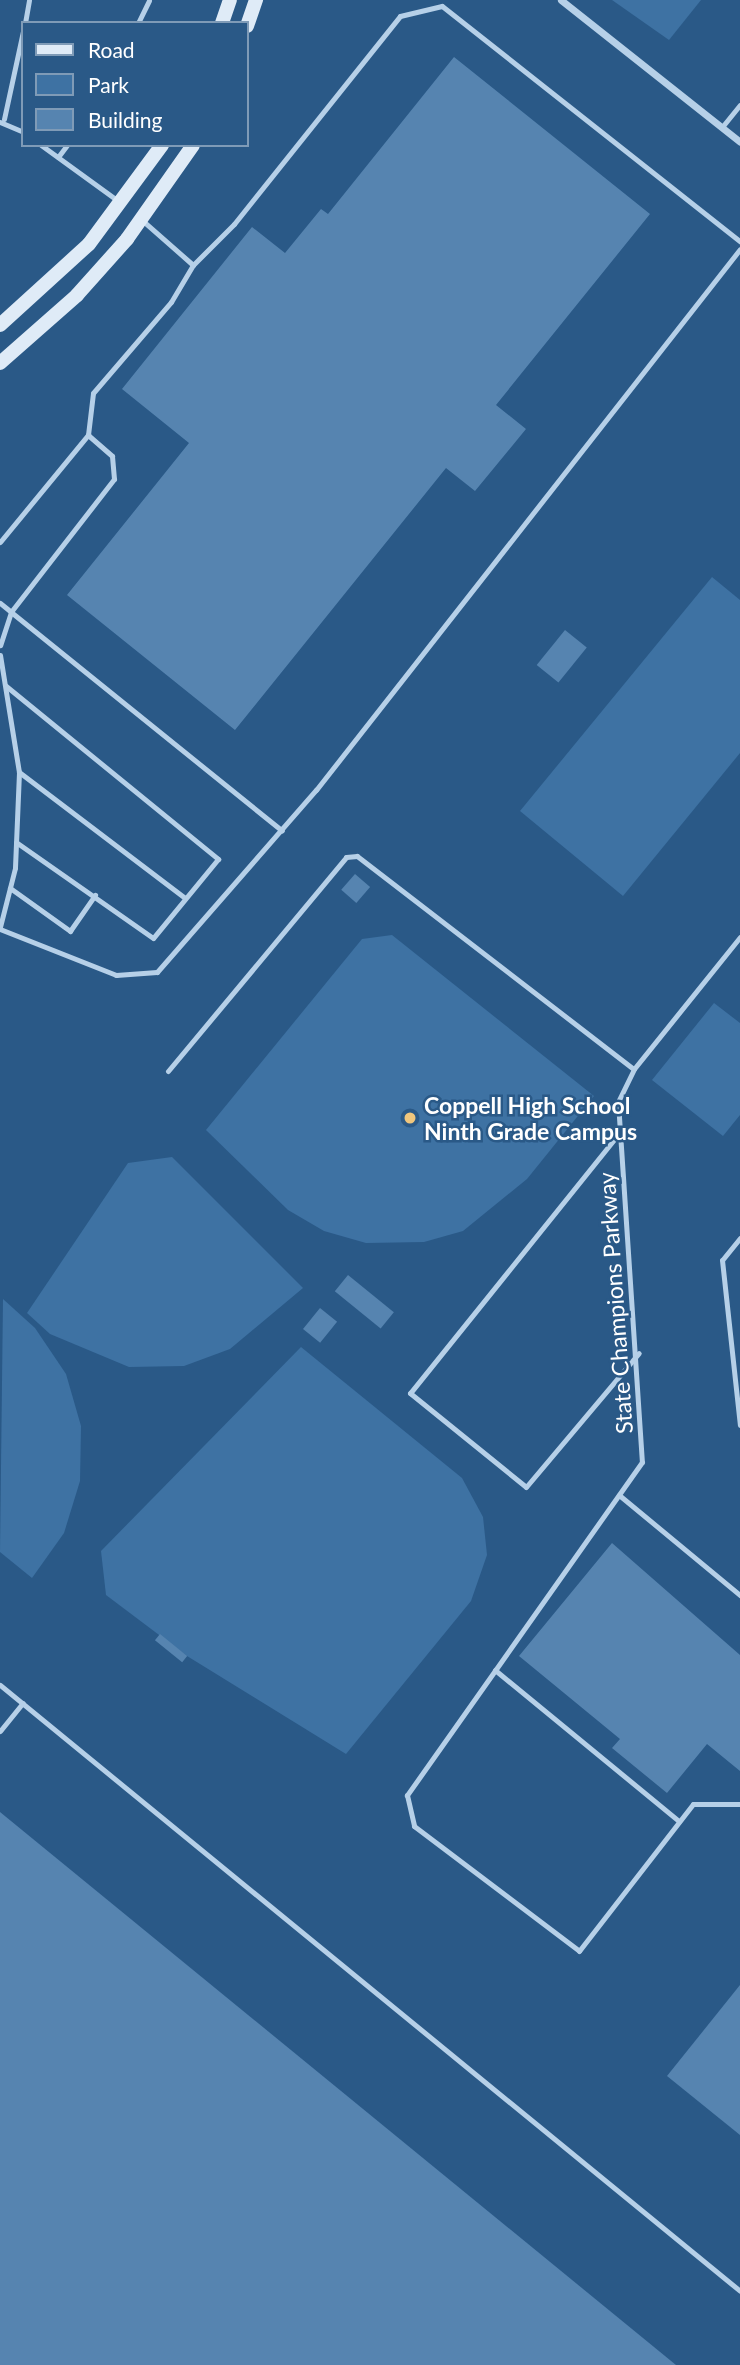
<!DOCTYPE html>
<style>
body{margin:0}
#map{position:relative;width:740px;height:2365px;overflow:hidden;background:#2a5987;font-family:Lato,sans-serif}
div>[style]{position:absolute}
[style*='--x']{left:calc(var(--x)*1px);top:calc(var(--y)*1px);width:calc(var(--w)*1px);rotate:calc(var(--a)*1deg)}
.green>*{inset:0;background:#3e72a3}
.building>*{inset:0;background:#5684b0;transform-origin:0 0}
.lane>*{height:5px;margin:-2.5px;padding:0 2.5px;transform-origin:2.5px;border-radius:2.5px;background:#b6d0e8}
.street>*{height:7px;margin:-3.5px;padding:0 3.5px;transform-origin:3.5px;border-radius:3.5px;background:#b6d0e8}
.secondary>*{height:14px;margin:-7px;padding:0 7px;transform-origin:7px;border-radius:7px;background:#dfebf7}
.dots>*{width:19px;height:19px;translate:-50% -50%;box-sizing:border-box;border:4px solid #2a5987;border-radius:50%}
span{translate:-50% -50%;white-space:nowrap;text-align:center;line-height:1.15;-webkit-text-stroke:5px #2a5987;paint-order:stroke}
.poi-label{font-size:23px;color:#fff;font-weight:700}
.left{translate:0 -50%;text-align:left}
.street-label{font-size:23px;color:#fff}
.legend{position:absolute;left:21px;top:21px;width:228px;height:126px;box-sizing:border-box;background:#2a5987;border:2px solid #7f9bb7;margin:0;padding:9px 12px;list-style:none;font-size:21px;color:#fff}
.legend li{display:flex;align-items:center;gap:14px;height:35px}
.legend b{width:35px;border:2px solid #7f9bb7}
</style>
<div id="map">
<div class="green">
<i style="clip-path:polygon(612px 0,701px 0,669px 40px)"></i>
<i style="clip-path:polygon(712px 577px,740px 600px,740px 753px,623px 896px,520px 811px)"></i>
<i style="clip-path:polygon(392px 935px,594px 1096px,527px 1179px,463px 1231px,424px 1242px,366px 1243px,324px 1231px,288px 1210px,206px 1130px,362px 939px)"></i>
<i style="clip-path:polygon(714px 1003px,740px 1023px,740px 1115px,723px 1136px,652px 1080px)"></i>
<i style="clip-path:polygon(172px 1157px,303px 1288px,230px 1349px,184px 1366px,129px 1367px,50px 1334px,27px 1313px,128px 1163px)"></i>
<i style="clip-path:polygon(3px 1299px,35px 1328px,66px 1374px,81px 1426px,80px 1481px,64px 1533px,32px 1578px,0 1552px)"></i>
<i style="clip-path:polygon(301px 1347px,462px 1478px,483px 1517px,487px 1555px,471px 1601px,346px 1754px,187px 1656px,106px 1595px,101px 1551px)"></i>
</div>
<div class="building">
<i style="clip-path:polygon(454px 57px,650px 214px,496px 405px,526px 429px,475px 491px,446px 468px,235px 730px,67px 595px,189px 443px,122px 389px,252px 227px,285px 253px,321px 209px,328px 214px)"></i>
<i style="left:565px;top:630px;width:28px;height:45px;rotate:39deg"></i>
<i style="left:355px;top:874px;width:20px;height:21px;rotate:41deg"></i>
<i style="left:348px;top:1275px;width:59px;height:21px;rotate:39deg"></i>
<i style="left:320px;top:1308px;width:22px;height:27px;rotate:39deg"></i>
<i style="clip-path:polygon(612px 1543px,740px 1655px,740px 1771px,707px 1744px,667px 1793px,612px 1748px,620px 1739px,519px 1656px)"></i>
<i style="left:160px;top:1634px;width:35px;height:8px;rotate:39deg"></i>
<i style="clip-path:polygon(0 1812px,676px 2365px,0 2365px)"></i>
<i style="clip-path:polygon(740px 1985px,740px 2135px,667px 2076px)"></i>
</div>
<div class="lane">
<i style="--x:25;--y:23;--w:23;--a:-80"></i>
<i style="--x:138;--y:23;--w:25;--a:-64"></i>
<i style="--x:4;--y:119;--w:90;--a:-77.8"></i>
<i style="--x:0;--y:122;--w:25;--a:23"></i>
<i style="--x:722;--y:127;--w:28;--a:-51"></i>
<i style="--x:41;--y:145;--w:95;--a:36"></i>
<i style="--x:58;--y:157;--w:15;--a:-53"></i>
<i style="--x:193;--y:265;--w:58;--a:-45"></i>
<i style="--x:234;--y:224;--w:266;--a:-51.4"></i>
<i style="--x:400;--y:16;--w:43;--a:-13.4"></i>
<i style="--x:442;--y:6;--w:380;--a:38.3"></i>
<i style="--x:88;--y:435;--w:32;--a:41"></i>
<i style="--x:112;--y:456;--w:23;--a:85"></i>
<i style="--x:114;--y:479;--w:168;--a:127.8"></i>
<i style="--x:11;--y:612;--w:348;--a:38.9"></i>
<i style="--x:0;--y:542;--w:139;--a:-50.6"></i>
<i style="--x:88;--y:435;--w:42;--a:-83.2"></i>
<i style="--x:93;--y:393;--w:120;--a:-49.4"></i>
<i style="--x:171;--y:302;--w:43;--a:-59.3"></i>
<i style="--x:193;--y:265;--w:68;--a:-138.6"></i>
<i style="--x:0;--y:603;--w:14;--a:39"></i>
<i style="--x:11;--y:612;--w:35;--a:108"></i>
<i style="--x:0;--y:655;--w:119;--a:80.8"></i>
<i style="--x:19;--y:772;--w:96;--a:92.4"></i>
<i style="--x:15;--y:868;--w:61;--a:104.3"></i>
<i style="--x:6;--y:686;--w:274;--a:39.2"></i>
<i style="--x:218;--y:859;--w:102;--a:129.4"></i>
<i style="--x:153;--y:938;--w:167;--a:-145"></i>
<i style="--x:19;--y:772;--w:208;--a:37.2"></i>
<i style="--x:10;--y:888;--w:74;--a:35.6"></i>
<i style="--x:70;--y:931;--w:44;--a:-55.2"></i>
<i style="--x:0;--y:929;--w:125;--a:21.6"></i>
<i style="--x:116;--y:975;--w:41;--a:-4.2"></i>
<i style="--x:157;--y:972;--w:242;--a:-48.9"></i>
<i style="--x:316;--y:790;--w:687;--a:-51.91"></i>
<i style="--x:740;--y:937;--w:169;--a:128.8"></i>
<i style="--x:634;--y:1069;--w:37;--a:116"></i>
<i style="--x:618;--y:1102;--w:361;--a:86.2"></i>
<i style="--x:642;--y:1462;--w:408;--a:125.2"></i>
<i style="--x:407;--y:1795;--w:32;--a:77"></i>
<i style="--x:414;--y:1826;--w:207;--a:37.1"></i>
<i style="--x:579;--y:1951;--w:186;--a:-52.2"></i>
<i style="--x:693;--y:1804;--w:47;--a:0"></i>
<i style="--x:168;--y:1071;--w:278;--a:-50.2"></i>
<i style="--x:346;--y:857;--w:11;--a:-5"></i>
<i style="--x:357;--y:856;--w:349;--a:37.6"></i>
<i style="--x:620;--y:1132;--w:335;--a:128.8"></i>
<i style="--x:410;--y:1393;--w:149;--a:39"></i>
<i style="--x:526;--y:1487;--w:175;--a:-49.9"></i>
<i style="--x:740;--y:1238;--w:28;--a:129"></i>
<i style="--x:722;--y:1260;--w:166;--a:83.8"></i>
<i style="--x:619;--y:1495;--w:157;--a:39.6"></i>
<i style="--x:495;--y:1670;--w:238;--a:39.4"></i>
<i style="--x:0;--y:1685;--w:956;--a:39.31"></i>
<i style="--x:0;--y:1731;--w:36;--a:-51"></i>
</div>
<div class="street">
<i style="--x:561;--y:0;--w:228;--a:38.4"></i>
</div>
<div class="secondary">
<i style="--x:222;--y:23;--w:24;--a:-71"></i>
<i style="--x:247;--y:26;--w:28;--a:-71"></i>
<i style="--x:0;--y:325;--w:120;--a:-42.3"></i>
<i style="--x:89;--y:244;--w:123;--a:-53.6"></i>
<i style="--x:0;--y:363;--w:103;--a:-41.4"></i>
<i style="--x:77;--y:295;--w:75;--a:-48.2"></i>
<i style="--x:127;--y:239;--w:115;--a:-54.9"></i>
</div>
<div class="dots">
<i style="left:410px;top:1118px;background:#efc67d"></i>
</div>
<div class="poi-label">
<span class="left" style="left:424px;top:1118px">Coppell High School<br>Ninth Grade Campus</span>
</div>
<div class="street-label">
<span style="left:615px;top:1303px;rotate:-94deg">State Champions Parkway</span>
</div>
<ul class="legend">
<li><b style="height:9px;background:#dfebf7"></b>Road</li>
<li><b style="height:19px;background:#3e72a3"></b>Park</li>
<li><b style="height:19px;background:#5684b0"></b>Building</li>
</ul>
</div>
